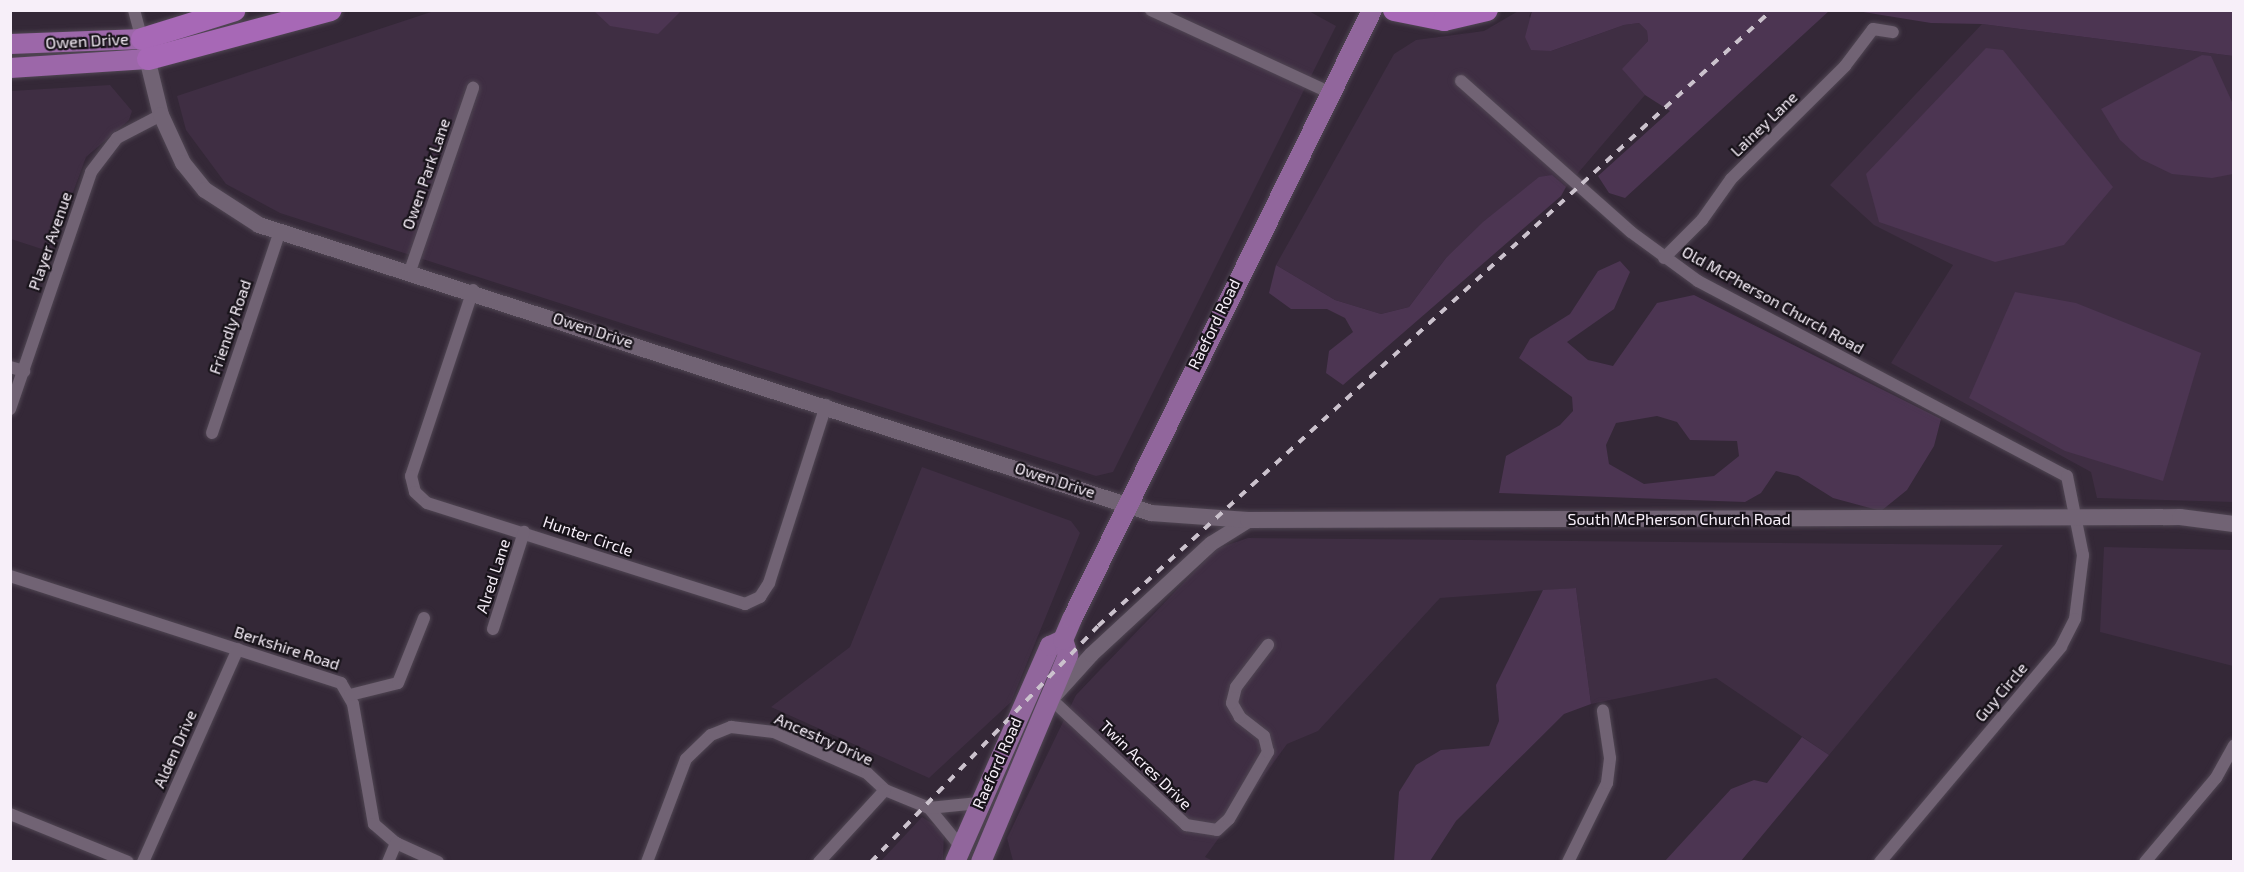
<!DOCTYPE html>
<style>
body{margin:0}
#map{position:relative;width:2244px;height:872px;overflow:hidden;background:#342837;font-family:"Exo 2",sans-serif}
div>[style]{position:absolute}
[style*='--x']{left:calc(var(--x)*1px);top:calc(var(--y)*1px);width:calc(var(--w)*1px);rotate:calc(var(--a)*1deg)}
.built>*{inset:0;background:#3f2e43}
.green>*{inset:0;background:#4c3552}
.roads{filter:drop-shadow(0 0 2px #504653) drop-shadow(0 0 2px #504653)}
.minor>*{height:12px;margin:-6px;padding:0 6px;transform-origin:6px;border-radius:6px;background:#716374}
.tertiary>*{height:15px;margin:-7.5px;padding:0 7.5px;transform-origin:7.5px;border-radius:7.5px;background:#716374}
.secondary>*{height:16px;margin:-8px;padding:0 8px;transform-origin:8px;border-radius:8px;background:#716374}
.primary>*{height:20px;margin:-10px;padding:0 10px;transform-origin:10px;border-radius:10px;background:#91669c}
.trunk>*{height:20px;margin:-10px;padding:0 10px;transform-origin:10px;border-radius:10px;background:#9c67a9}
.motorway>*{height:22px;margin:-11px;padding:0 11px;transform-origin:11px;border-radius:11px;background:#a768b6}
.rail>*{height:4px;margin-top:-2px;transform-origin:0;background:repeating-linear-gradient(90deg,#cbc2cd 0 8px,transparent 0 16px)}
span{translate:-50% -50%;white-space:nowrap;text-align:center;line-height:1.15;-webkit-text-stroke:4.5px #18131a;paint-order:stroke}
.street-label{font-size:16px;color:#f7eff9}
.frame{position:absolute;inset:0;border:12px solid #f7eff9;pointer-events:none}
</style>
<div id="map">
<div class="built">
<i style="clip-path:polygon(1307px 10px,1336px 26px,1113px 472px,1096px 476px,280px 213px,226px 184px,186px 130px,177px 96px,434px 11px)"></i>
<i style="clip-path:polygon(1520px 10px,1532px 11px,1529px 16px,1551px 51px,1624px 25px,1639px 23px,1647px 31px,1648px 41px,1623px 69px,1645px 95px,1566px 187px,1509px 207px,1446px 258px,1409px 307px,1381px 314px,1335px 300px,1276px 265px,1394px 54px,1416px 40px,1484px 31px)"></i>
<i style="clip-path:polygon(1982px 24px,2233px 56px,2233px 502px,2097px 498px,2091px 472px,1891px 363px,1953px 265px,1874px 225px,1830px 185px)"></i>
<i style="clip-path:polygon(110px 85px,132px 111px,129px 120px,86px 157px,51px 252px,11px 239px,11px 91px)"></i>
<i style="clip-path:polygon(922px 467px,1071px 521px,1080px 533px,1011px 702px,929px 778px,771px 707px,850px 647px)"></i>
<i style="clip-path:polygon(1248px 538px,2003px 545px,1829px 755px,1716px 678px,1591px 704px,1576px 588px,1440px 598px,1318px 731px,1287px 744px,1205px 857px,1213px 861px,1013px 861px,1007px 838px,1076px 695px,1216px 549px)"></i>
<i style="clip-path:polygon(2104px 547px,2233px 550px,2233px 666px,2100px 632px)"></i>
<i style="clip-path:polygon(922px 817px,944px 831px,943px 861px,880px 862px)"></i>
</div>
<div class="green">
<i style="clip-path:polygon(594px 11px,681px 11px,658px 34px,610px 26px)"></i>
<i style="clip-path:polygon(1532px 11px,1532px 10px,1829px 11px,1625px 198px,1609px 193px,1598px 176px,1670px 111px,1645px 95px,1622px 69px,1648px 41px,1647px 31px,1639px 23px,1624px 25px,1551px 51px,1531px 50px,1525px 37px)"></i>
<i style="clip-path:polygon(1857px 11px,2233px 11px,2233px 56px,1982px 24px,1931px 23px)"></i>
<i style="clip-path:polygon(1986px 48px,2003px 50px,2113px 187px,2064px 245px,1995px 262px,1879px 222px,1866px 174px)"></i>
<i style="clip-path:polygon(2202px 55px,2211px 56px,2233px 104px,2233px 174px,2212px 178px,2172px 174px,2141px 159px,2120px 140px,2101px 109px)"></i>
<i style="clip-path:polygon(1552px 175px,1566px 187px,1561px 196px,1343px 385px,1326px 373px,1329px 351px,1353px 332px,1345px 318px,1327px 309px,1291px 309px,1269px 293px,1276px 265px,1335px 300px,1381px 314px,1409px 307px,1446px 258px,1483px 222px,1539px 177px)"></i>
<i style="clip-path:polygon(evenodd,1620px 261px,1630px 272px,1614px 309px,1567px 342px,1588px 360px,1613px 366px,1657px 303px,1694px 295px,1941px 419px,1934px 446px,1907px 490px,1881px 511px,1833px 498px,1798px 476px,1776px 471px,1761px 493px,1745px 502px,1499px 493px,1506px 456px,1560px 425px,1573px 411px,1572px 397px,1519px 358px,1530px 339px,1570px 314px,1598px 271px,1620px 261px,1657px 416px,1677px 422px,1690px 440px,1737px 441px,1739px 456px,1714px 476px,1644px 484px,1609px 464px,1606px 445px,1616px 423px,1657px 416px)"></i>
<i style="clip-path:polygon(2015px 292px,2076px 303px,2201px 353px,2163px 481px,2065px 451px,1969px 398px)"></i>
<i style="clip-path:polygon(1576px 588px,1591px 704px,1564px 714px,1456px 821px,1430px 861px,1394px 861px,1399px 792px,1416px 765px,1441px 750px,1489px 746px,1499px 721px,1496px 685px,1543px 590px)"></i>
<i style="clip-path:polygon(1802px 737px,1829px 755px,1741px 861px,1665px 861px,1731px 789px,1754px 780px,1767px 783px)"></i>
</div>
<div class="roads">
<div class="minor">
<i style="--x:134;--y:10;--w:30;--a:75"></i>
<i style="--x:1151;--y:10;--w:198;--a:24.8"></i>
<i style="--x:1461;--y:81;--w:227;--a:41.6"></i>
<i style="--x:1631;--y:232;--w:83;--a:36.2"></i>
<i style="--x:1698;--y:281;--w:417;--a:27.9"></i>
<i style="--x:2067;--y:476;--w:81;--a:78.6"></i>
<i style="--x:2083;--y:555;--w:64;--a:97.1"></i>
<i style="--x:2075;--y:619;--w:31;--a:117"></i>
<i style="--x:2061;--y:647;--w:281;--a:130.1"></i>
<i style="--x:1664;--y:258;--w:54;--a:-45"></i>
<i style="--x:1702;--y:220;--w:50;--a:-54.7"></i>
<i style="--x:1731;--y:179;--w:161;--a:-44.7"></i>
<i style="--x:1845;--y:66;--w:46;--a:-52.9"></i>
<i style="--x:1873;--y:29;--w:20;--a:9"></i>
<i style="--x:410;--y:271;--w:194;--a:-71"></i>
<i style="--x:473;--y:290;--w:196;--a:108.4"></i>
<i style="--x:411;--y:476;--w:16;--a:76"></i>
<i style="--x:415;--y:492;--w:16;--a:43"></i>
<i style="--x:427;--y:503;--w:334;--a:17.6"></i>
<i style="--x:745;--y:604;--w:17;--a:-25"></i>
<i style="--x:760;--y:597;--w:17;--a:-57"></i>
<i style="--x:769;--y:583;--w:187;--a:-72.2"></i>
<i style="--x:10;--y:367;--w:15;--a:16"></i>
<i style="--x:10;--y:409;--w:250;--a:-71.1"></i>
<i style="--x:91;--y:172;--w:43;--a:-52.6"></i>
<i style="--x:117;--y:138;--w:50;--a:-27.6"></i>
<i style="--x:212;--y:433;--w:213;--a:-71.4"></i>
<i style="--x:10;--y:576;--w:348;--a:17.9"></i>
<i style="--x:341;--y:683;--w:24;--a:60"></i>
<i style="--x:353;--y:704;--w:122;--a:80.1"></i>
<i style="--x:374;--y:824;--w:29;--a:41"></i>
<i style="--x:396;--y:843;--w:46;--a:24.3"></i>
<i style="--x:493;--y:629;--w:102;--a:-72.3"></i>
<i style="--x:350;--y:695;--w:49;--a:-14"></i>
<i style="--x:398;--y:683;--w:70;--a:-68.2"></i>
<i style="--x:1051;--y:699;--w:185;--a:43"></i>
<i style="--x:1186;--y:825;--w:31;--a:9"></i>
<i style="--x:1217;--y:830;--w:16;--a:-43"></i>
<i style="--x:1229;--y:819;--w:78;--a:-59.8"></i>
<i style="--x:1268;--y:752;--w:16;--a:-104"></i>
<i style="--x:1264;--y:736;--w:31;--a:-142"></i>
<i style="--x:1240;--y:717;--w:16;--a:-120"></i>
<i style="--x:1232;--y:703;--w:16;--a:-76"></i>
<i style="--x:1236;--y:687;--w:53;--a:-52.7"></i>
<i style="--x:885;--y:790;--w:48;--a:22.2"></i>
<i style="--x:929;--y:808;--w:50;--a:50.6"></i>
<i style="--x:929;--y:808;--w:50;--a:-5.7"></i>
<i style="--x:10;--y:814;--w:127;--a:22.1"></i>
<i style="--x:143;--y:862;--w:233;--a:-66"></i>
<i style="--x:388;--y:862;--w:21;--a:-67"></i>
<i style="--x:647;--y:862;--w:110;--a:-69.3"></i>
<i style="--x:686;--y:759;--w:35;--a:-44"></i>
<i style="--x:711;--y:735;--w:22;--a:-22"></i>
<i style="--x:731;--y:727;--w:43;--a:6.6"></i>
<i style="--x:774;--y:732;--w:102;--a:23.8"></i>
<i style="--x:867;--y:773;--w:25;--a:43"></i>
<i style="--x:885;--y:790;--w:98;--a:132.5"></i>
<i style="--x:1568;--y:862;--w:88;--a:-63.7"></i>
<i style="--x:1607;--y:783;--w:25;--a:-83"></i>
<i style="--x:1610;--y:758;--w:48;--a:-98.5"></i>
<i style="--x:2145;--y:862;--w:110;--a:-49.8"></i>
<i style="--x:2216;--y:778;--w:37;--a:-61"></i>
</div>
<div class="tertiary">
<i style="--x:1055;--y:694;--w:54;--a:-48"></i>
<i style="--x:1091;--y:654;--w:163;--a:-42.8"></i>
<i style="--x:1211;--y:543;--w:44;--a:-31.9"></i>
</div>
<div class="secondary">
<i style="--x:145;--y:50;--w:67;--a:76.2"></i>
<i style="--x:161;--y:115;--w:53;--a:65.4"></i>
<i style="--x:183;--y:163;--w:35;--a:51"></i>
<i style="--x:205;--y:190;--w:64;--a:32.9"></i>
<i style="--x:259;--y:225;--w:937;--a:17.89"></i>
<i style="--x:1151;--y:513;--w:97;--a:4.1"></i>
<i style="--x:1248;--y:520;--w:932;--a:-0.18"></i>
<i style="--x:2180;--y:517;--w:54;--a:7.4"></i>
</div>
<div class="primary">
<i style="--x:955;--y:862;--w:236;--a:-66.3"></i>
<i style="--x:1050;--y:646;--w:14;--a:-25"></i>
<i style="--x:981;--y:862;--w:225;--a:-67.2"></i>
<i style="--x:1068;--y:655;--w:16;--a:-108"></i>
<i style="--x:1063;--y:640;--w:23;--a:-67"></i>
<i style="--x:1072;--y:619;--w:679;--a:-63.77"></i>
</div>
<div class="trunk">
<i style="--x:10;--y:44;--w:132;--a:-2.2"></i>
<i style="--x:10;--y:68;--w:138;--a:-3.7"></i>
</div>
<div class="motorway">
<i style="--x:1394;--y:10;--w:51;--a:11.3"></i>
<i style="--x:1444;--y:20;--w:44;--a:-13.1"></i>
<i style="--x:142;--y:39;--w:97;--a:-17.3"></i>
<i style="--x:148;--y:59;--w:189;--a:-15"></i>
</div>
</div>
<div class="rail">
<i style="--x:871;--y:862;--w:327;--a:-46.1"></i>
<i style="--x:1098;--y:626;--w:913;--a:-42.43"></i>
</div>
<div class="street-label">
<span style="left:87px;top:41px;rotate:-3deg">Owen Drive</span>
<span style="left:1764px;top:124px;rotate:-44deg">Lainey Lane</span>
<span style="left:426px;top:174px;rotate:-71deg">Owen Park Lane</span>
<span style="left:50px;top:241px;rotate:-71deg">Player Avenue</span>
<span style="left:1773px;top:300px;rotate:29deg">Old McPherson Church Road</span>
<span style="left:1214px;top:324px;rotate:-64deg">Raeford Road</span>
<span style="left:230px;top:327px;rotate:-71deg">Friendly Road</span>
<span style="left:593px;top:330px;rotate:18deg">Owen Drive</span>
<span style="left:1055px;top:480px;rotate:18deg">Owen Drive</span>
<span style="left:1679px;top:519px">South McPherson Church Road</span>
<span style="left:588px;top:536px;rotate:19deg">Hunter Circle</span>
<span style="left:493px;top:576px;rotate:-72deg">Alred Lane</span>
<span style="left:287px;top:648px;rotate:18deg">Berkshire Road</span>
<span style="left:2001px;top:692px;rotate:-50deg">Guy Circle</span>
<span style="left:824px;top:739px;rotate:24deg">Ancestry Drive</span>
<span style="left:175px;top:749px;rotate:-66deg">Alden Drive</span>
<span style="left:997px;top:763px;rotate:-66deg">Raeford Road</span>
<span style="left:1146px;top:765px;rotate:44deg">Twin Acres Drive</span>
</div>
<div class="frame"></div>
</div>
